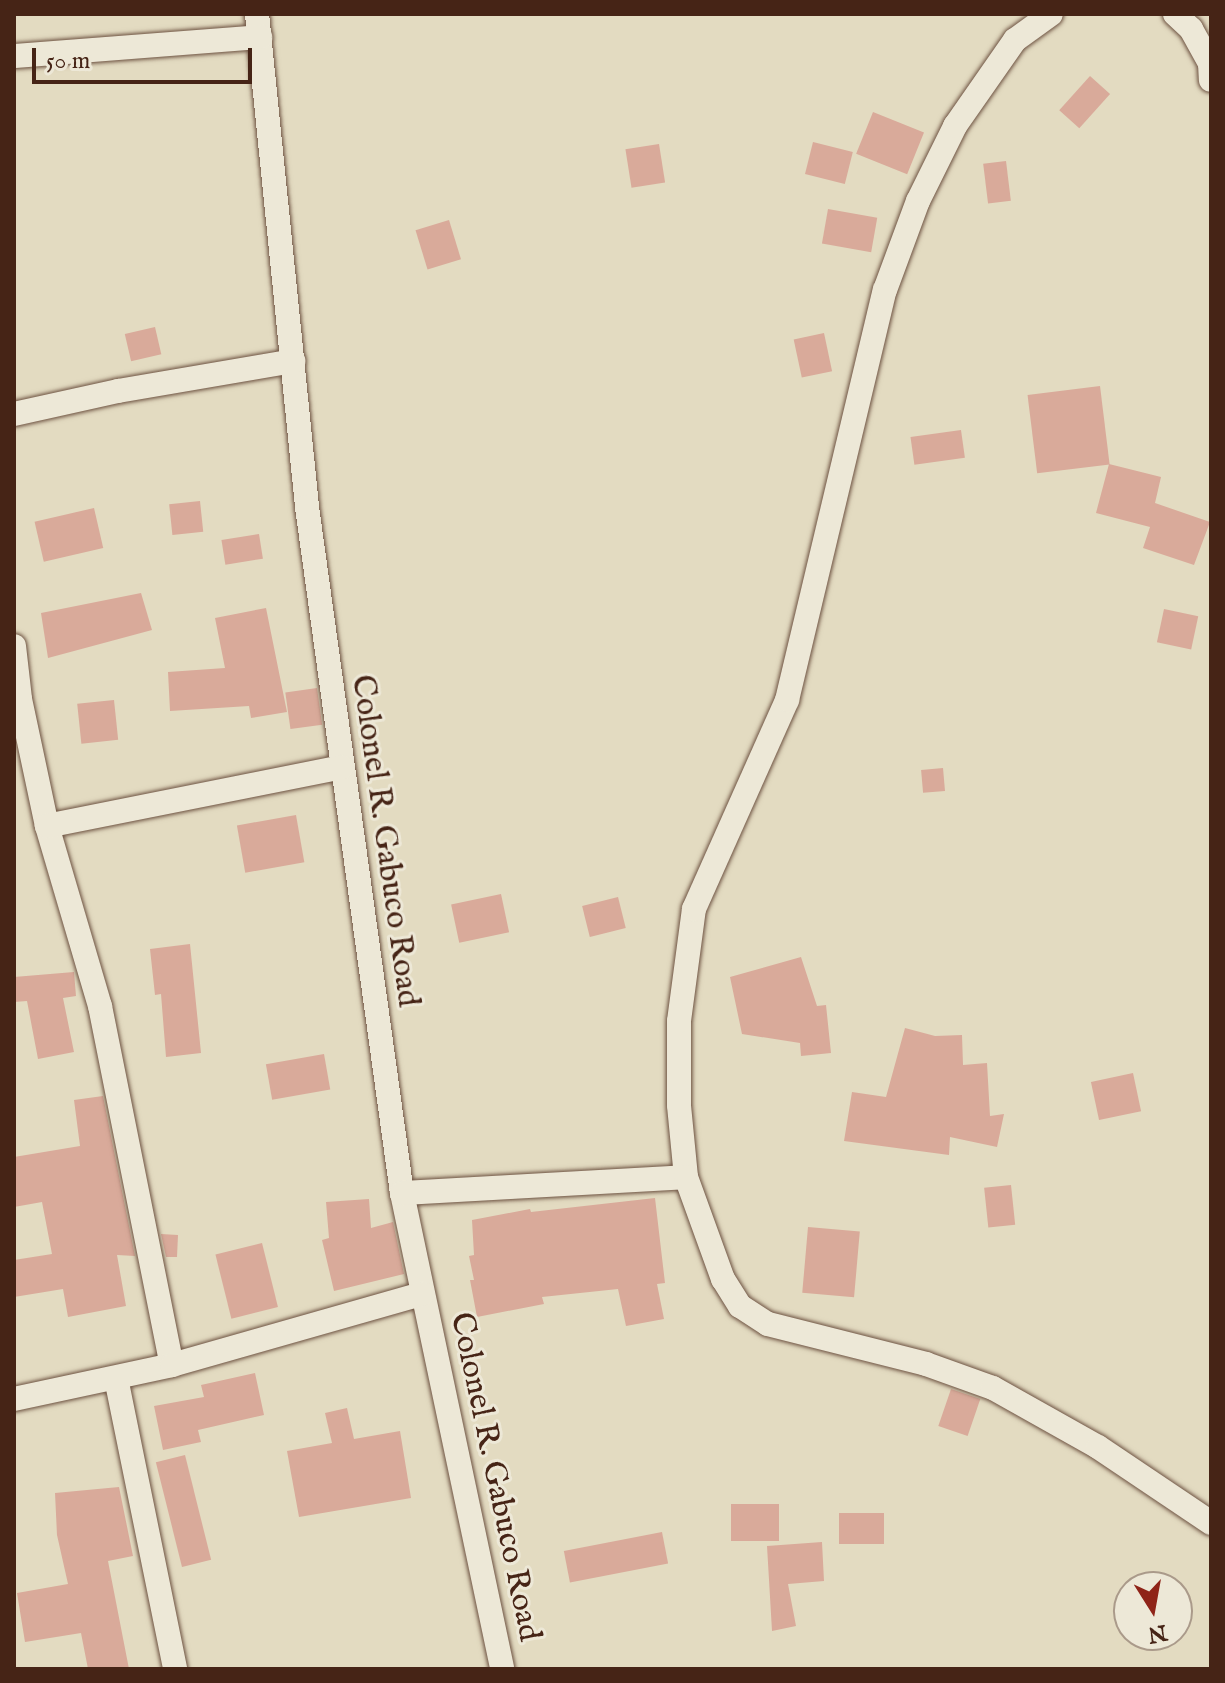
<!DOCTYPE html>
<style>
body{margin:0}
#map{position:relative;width:1225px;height:1683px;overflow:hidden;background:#e3dbc1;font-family:"IM FELL English",serif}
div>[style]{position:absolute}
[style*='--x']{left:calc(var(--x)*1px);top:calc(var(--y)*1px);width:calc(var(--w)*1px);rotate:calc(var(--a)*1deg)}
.building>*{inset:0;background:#d9aa9a;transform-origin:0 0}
.roads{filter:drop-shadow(0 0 2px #6d5241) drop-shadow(0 0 2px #6d5241)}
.minor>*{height:24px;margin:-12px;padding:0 12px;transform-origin:12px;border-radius:12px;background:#ede8d7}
span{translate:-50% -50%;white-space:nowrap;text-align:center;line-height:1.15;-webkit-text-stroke:6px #ede8d7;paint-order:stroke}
.street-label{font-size:32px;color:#462416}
.frame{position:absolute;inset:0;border:16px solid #462416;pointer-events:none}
.north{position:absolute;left:1113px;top:1571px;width:80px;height:80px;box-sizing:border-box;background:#ede8d7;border:2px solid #aa9a8a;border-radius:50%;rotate:169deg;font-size:22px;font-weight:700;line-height:32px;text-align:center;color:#462416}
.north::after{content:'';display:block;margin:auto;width:28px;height:36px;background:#8f2418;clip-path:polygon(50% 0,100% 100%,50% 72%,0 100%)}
.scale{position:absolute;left:32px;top:48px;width:220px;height:36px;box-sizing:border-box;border:4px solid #462416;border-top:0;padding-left:10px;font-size:24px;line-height:28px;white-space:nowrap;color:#462416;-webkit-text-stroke:6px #ede8d7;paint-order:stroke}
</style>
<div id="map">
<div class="building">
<i style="left:1090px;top:76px;width:27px;height:46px;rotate:42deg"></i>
<i style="left:873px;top:112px;width:55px;height:45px;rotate:22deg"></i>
<i style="left:813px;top:142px;width:41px;height:33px;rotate:14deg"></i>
<i style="left:659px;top:144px;width:39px;height:34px;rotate:81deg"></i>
<i style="left:1006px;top:161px;width:40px;height:23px;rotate:83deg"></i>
<i style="left:828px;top:209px;width:50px;height:35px;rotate:10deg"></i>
<i style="left:449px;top:220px;width:41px;height:35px;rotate:73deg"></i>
<i style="left:155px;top:327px;width:28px;height:31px;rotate:77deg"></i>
<i style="left:824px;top:333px;width:39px;height:31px;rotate:78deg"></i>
<i style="left:1100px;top:386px;width:79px;height:73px;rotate:83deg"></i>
<i style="left:961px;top:430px;width:28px;height:51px;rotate:82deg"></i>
<i style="clip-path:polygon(1109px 464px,1161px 477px,1155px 503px,1210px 522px,1194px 565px,1143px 548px,1150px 527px,1096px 513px)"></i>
<i style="left:200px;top:501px;width:31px;height:31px;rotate:84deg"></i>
<i style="left:94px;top:508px;width:41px;height:61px;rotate:77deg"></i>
<i style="left:259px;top:534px;width:25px;height:38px;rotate:81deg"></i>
<i style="clip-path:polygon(141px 593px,152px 630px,48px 658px,41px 613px)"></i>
<i style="clip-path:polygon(266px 608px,287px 712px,251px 718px,249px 706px,170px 711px,168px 672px,225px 668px,215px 618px)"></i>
<i style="left:1164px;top:609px;width:35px;height:34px;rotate:12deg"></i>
<i style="left:317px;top:688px;width:37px;height:32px;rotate:82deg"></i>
<i style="left:114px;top:700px;width:40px;height:37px;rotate:84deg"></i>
<i style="left:943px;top:768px;width:23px;height:22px;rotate:85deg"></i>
<i style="left:296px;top:815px;width:48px;height:60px;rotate:80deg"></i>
<i style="left:501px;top:894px;width:39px;height:51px;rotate:78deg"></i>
<i style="left:618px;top:897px;width:32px;height:37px;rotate:76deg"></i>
<i style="clip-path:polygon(190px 944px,201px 1053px,166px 1057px,161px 994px,155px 995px,150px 949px)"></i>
<i style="clip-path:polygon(801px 957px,817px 1006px,826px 1005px,831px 1053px,801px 1056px,800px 1043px,742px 1034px,730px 977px)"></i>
<i style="clip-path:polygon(74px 972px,76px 996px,63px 998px,74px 1052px,38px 1059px,27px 1001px,14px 1002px,14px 977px)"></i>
<i style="clip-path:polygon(905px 1028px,935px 1036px,962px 1035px,963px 1065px,987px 1063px,990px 1116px,1004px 1114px,997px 1147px,950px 1137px,949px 1155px,844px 1141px,852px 1092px,886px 1097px)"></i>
<i style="left:324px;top:1054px;width:36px;height:59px;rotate:80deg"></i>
<i style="left:1133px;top:1073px;width:39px;height:43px;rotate:78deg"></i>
<i style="clip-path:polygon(103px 1096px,135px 1256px,117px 1255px,126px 1306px,68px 1317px,63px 1289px,14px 1297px,14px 1260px,52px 1254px,42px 1202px,14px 1207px,14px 1157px,80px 1146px,74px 1100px)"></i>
<i style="left:1011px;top:1185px;width:40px;height:27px;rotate:84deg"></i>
<i style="clip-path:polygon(655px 1198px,665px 1283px,657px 1284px,664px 1319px,626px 1326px,618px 1289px,542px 1297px,544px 1304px,477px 1317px,470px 1280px,474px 1280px,469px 1256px,474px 1255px,472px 1220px,530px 1209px,531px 1212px)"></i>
<i style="clip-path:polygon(369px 1199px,371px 1228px,393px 1222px,404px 1274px,334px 1291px,322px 1240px,329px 1238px,326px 1202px)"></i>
<i style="left:808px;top:1227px;width:52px;height:66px;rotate:5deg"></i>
<i style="clip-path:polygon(161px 1234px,178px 1235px,177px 1257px,166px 1257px)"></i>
<i style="left:262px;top:1243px;width:66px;height:48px;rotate:76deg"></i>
<i style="clip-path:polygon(255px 1373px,264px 1415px,198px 1430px,201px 1442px,163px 1450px,154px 1406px,204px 1397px,201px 1385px)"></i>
<i style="left:951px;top:1389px;width:31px;height:39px;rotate:19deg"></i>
<i style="clip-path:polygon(347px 1408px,354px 1439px,400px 1431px,411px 1498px,299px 1517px,287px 1451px,332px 1443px,325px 1413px)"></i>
<i style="left:185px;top:1455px;width:108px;height:30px;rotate:76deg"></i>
<i style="clip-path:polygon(119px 1487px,133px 1556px,108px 1561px,129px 1669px,88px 1669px,81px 1633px,25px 1642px,17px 1593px,68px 1584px,57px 1535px,55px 1493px)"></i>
<i style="left:731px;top:1504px;width:48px;height:37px"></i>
<i style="left:839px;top:1513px;width:45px;height:31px"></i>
<i style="left:662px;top:1532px;width:32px;height:100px;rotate:79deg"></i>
<i style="clip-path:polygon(822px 1542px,824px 1581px,788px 1584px,796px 1626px,772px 1631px,767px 1546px)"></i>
</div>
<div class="roads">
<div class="minor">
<i style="--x:257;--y:14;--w:496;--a:84.2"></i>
<i style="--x:307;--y:507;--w:693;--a:82.12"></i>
<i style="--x:402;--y:1193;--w:486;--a:78.1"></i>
<i style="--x:1175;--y:14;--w:22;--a:43"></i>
<i style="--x:1191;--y:29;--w:39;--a:61"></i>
<i style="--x:1210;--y:63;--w:17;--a:87"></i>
<i style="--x:14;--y:56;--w:247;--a:-4.4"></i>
<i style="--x:14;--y:414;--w:107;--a:-12.5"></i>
<i style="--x:118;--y:391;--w:178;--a:-9.7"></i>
<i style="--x:14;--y:646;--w:53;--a:83.5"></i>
<i style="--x:20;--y:699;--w:130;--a:78"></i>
<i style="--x:47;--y:826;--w:188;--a:73.6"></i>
<i style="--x:100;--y:1006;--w:366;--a:78.7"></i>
<i style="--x:47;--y:826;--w:300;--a:-11.3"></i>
<i style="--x:686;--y:1177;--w:72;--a:-95.6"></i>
<i style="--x:679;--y:1105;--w:84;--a:-90"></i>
<i style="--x:679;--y:1021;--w:113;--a:-82.4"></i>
<i style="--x:694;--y:909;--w:229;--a:-66"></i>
<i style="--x:787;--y:700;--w:422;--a:-76.6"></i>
<i style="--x:885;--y:290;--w:95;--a:-69.7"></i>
<i style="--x:918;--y:201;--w:84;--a:-63.7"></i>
<i style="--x:955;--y:126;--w:105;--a:-55.1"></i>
<i style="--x:1015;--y:40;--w:44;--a:-35.8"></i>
<i style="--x:402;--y:1193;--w:284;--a:-3.2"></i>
<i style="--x:686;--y:1177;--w:109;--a:70.1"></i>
<i style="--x:723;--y:1279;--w:32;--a:58"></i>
<i style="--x:740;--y:1306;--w:33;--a:33"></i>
<i style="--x:768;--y:1324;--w:163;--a:14.2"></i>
<i style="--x:926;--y:1364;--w:71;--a:19.7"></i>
<i style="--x:993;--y:1388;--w:120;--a:29.3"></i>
<i style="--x:1098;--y:1447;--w:136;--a:33.9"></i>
<i style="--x:116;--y:1378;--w:297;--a:78.5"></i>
<i style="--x:14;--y:1399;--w:162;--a:-12.1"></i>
<i style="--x:172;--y:1365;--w:260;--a:-15.9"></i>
</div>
</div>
<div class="street-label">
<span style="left:384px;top:841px;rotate:82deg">Colonel R. Gabuco Road</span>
<span style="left:494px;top:1477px;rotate:78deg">Colonel R. Gabuco Road</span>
</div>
<div class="frame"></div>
<div class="north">N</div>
<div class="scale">50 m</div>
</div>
